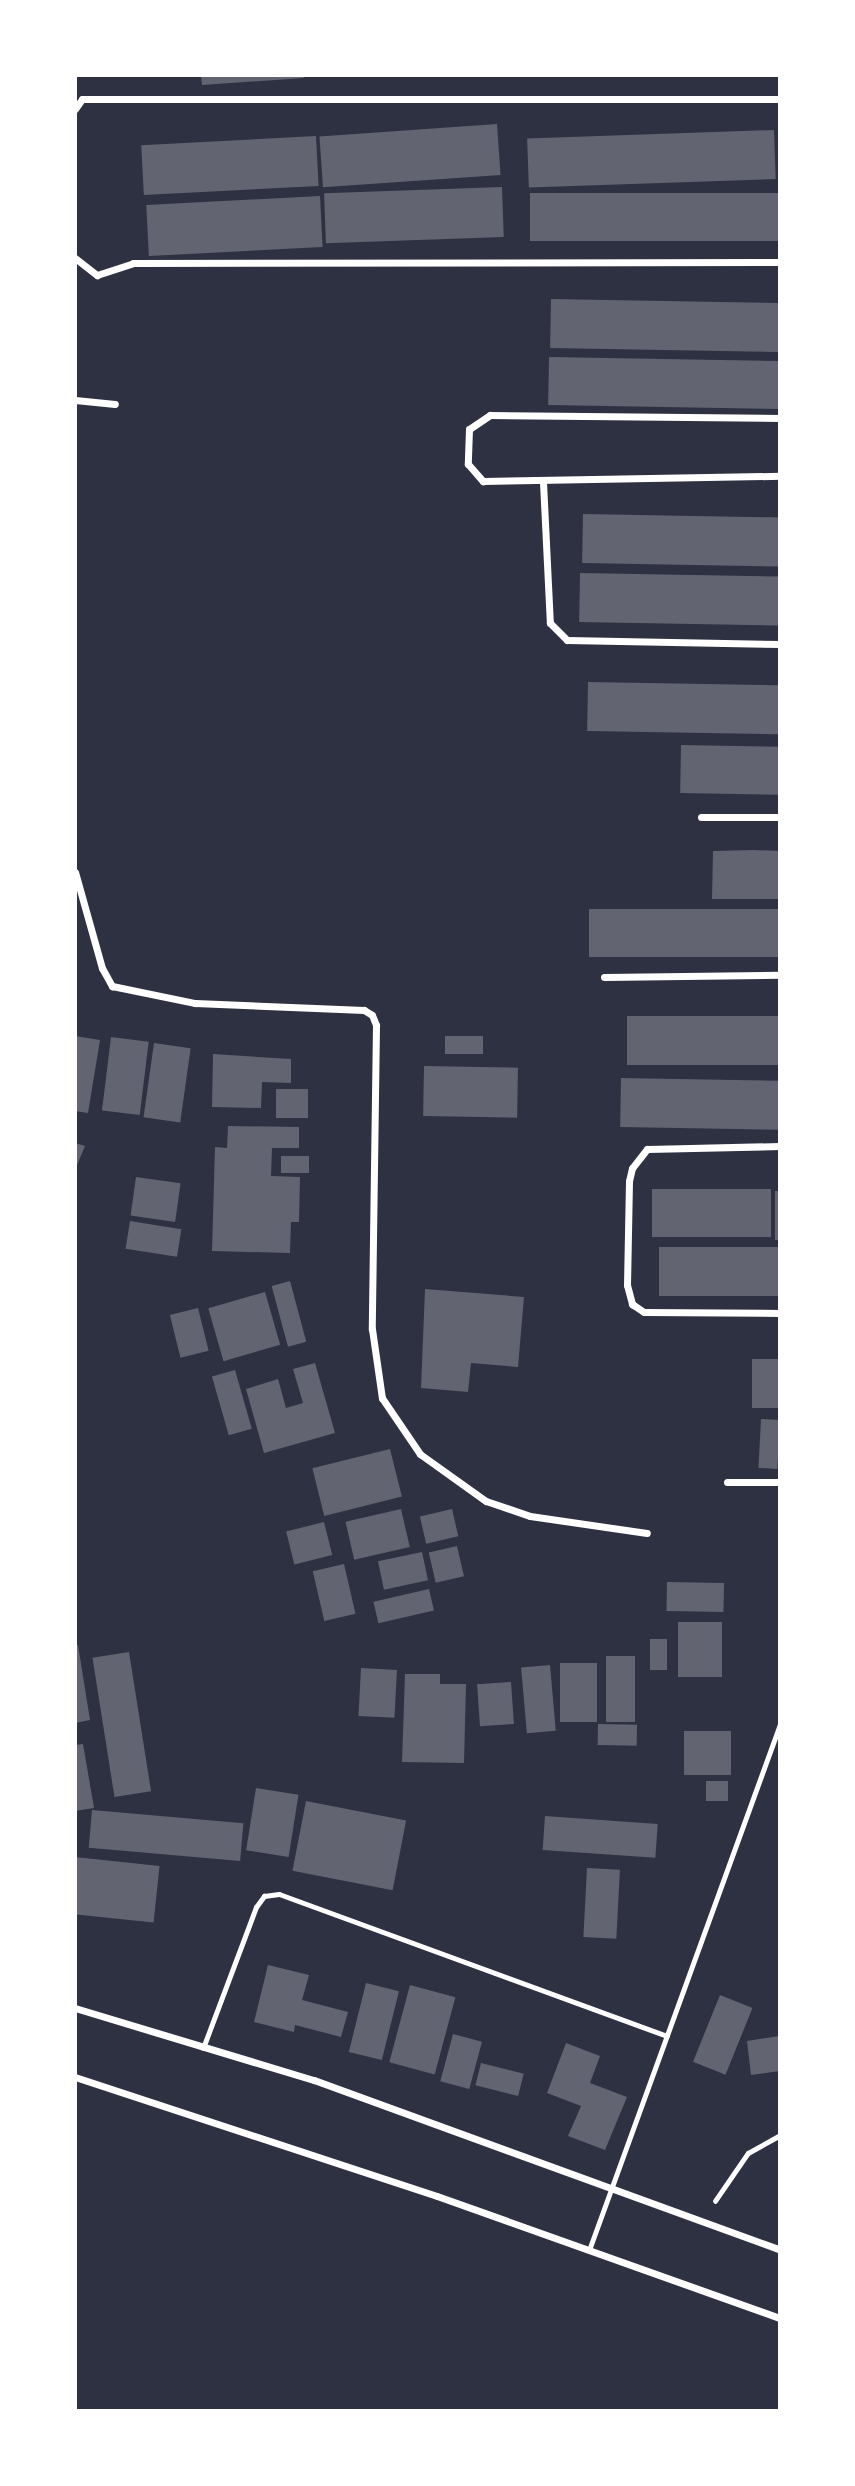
<!DOCTYPE html>
<style>
body{margin:0}
#map{position:relative;width:855px;height:2486px;overflow:hidden;background:#2d3142;font-family:"Times New Roman",serif}
div>[style]{position:absolute}
[style*='--x']{left:calc(var(--x)*1px);top:calc(var(--y)*1px);width:calc(var(--w)*1px);rotate:calc(var(--a)*1deg)}
.building>*{inset:0;background:#626471;transform-origin:0 0}
.path>*{height:4.5px;margin:-2.25px;padding:0 2.25px;transform-origin:2.25px;border-radius:2.25px;background:#fff}
.service>*{height:5px;margin:-2.5px;padding:0 2.5px;transform-origin:2.5px;border-radius:2.5px;background:#fff}
.minor>*{height:7px;margin:-3.5px;padding:0 3.5px;transform-origin:3.5px;border-radius:3.5px;background:#fff}
span{translate:-50% -50%;white-space:nowrap;text-align:center;line-height:1.15;-webkit-text-stroke:7px #fff;paint-order:stroke}
.frame{position:absolute;inset:0;border:77px solid #fff;pointer-events:none}
</style>
<div id="map">
<div class="building">
<i style="clip-path:polygon(201px 75px,303px 75px,304px 78px,202px 85px)"></i>
<i style="left:497px;top:124px;width:51px;height:178px;rotate:86deg"></i>
<i style="left:774px;top:130px;width:49px;height:247px;rotate:88deg"></i>
<i style="left:316px;top:136px;width:50px;height:175px;rotate:87deg"></i>
<i style="left:502px;top:187px;width:50px;height:178px;rotate:88deg"></i>
<i style="left:530px;top:193px;width:248px;height:48px"></i>
<i style="left:320px;top:196px;width:51px;height:174px;rotate:87deg"></i>
<i style="left:551px;top:299px;width:229px;height:49px;rotate:1deg"></i>
<i style="left:549px;top:357px;width:231px;height:48px;rotate:1deg"></i>
<i style="left:583px;top:514px;width:197px;height:49px;rotate:1deg"></i>
<i style="left:580px;top:573px;width:200px;height:49px;rotate:1deg"></i>
<i style="left:588px;top:682px;width:192px;height:49px;rotate:1deg"></i>
<i style="left:681px;top:745px;width:99px;height:48px;rotate:1deg"></i>
<i style="clip-path:polygon(754px 850px,780px 851px,780px 899px,712px 899px,713px 851px)"></i>
<i style="left:589px;top:909px;width:191px;height:48px"></i>
<i style="left:627px;top:1016px;width:153px;height:49px"></i>
<i style="clip-path:polygon(75px 1036px,100px 1040px,88px 1113px,75px 1111px)"></i>
<i style="left:445px;top:1036px;width:38px;height:18px"></i>
<i style="left:111px;top:1037px;width:38px;height:74px;rotate:7deg"></i>
<i style="left:154px;top:1043px;width:37px;height:75px;rotate:8deg"></i>
<i style="clip-path:polygon(213px 1054px,291px 1059px,291px 1083px,262px 1082px,261px 1108px,212px 1107px)"></i>
<i style="left:424px;top:1066px;width:94px;height:50px;rotate:1deg"></i>
<i style="left:621px;top:1078px;width:159px;height:49px;rotate:1deg"></i>
<i style="left:276px;top:1089px;width:32px;height:29px"></i>
<i style="clip-path:polygon(228px 1126px,299px 1127px,299px 1148px,272px 1148px,271px 1176px,300px 1177px,299px 1222px,291px 1222px,290px 1253px,212px 1251px,215px 1147px,227px 1148px)"></i>
<i style="clip-path:polygon(75px 1143px,85px 1146px,75px 1170px)"></i>
<i style="left:281px;top:1156px;width:28px;height:17px"></i>
<i style="left:136px;top:1177px;width:45px;height:39px;rotate:8deg"></i>
<i style="left:652px;top:1189px;width:119px;height:48px"></i>
<i style="left:775px;top:1191px;width:5px;height:49px"></i>
<i style="left:130px;top:1221px;width:52px;height:28px;rotate:9deg"></i>
<i style="left:659px;top:1247px;width:121px;height:49px"></i>
<i style="left:290px;top:1281px;width:63px;height:19px;rotate:75deg"></i>
<i style="clip-path:polygon(425px 1289px,524px 1297px,518px 1367px,471px 1363px,468px 1392px,421px 1388px)"></i>
<i style="left:265px;top:1292px;width:55px;height:59px;rotate:74deg"></i>
<i style="left:198px;top:1308px;width:44px;height:29px;rotate:76deg"></i>
<i style="left:752px;top:1359px;width:28px;height:49px"></i>
<i style="clip-path:polygon(315px 1363px,335px 1433px,264px 1453px,246px 1389px,278px 1379px,286px 1408px,303px 1403px,293px 1369px)"></i>
<i style="left:235px;top:1370px;width:61px;height:24px;rotate:74deg"></i>
<i style="left:761px;top:1419px;width:19px;height:49px;rotate:3deg"></i>
<i style="left:390px;top:1449px;width:49px;height:80px;rotate:76deg"></i>
<i style="left:401px;top:1509px;width:39px;height:57px;rotate:77deg"></i>
<i style="left:452px;top:1509px;width:28px;height:33px;rotate:77deg"></i>
<i style="left:324px;top:1522px;width:34px;height:39px;rotate:76deg"></i>
<i style="left:457px;top:1546px;width:31px;height:29px;rotate:77deg"></i>
<i style="left:422px;top:1552px;width:29px;height:45px;rotate:78deg"></i>
<i style="left:344px;top:1564px;width:51px;height:32px;rotate:77deg"></i>
<i style="left:667px;top:1582px;width:57px;height:29px;rotate:1deg"></i>
<i style="left:429px;top:1589px;width:22px;height:57px;rotate:77deg"></i>
<i style="left:678px;top:1622px;width:44px;height:55px"></i>
<i style="left:650px;top:1639px;width:17px;height:31px"></i>
<i style="clip-path:polygon(78px 1645px,90px 1720px,75px 1723px,75px 1646px)"></i>
<i style="left:129px;top:1652px;width:141px;height:37px;rotate:81deg"></i>
<i style="left:606px;top:1656px;width:29px;height:66px"></i>
<i style="left:560px;top:1663px;width:37px;height:59px"></i>
<i style="left:550px;top:1665px;width:66px;height:29px;rotate:85deg"></i>
<i style="left:361px;top:1668px;width:36px;height:48px;rotate:3deg"></i>
<i style="clip-path:polygon(405px 1674px,440px 1674px,440px 1684px,466px 1684px,464px 1763px,402px 1762px)"></i>
<i style="left:511px;top:1682px;width:42px;height:34px;rotate:86deg"></i>
<i style="left:598px;top:1724px;width:39px;height:21px;rotate:1deg"></i>
<i style="left:684px;top:1731px;width:47px;height:44px"></i>
<i style="clip-path:polygon(83px 1744px,94px 1808px,75px 1811px,75px 1745px)"></i>
<i style="left:706px;top:1781px;width:22px;height:20px"></i>
<i style="left:256px;top:1788px;width:43px;height:63px;rotate:9deg"></i>
<i style="left:306px;top:1801px;width:102px;height:71px;rotate:11deg"></i>
<i style="left:92px;top:1810px;width:152px;height:38px;rotate:5deg"></i>
<i style="left:545px;top:1816px;width:113px;height:34px;rotate:4deg"></i>
<i style="left:75px;top:1857px;width:85px;height:57px;rotate:6deg"></i>
<i style="left:587px;top:1868px;width:33px;height:69px;rotate:3deg"></i>
<i style="clip-path:polygon(268px 1965px,309px 1975px,302px 2000px,348px 2012px,341px 2037px,295px 2025px,294px 2032px,254px 2022px)"></i>
<i style="left:366px;top:1983px;width:34px;height:71px;rotate:14deg"></i>
<i style="left:410px;top:1985px;width:47px;height:80px;rotate:15deg"></i>
<i style="left:720px;top:1995px;width:35px;height:72px;rotate:22deg"></i>
<i style="left:453px;top:2034px;width:30px;height:49px;rotate:15deg"></i>
<i style="clip-path:polygon(779px 2036px,780px 2071px,751px 2075px,747px 2041px)"></i>
<i style="clip-path:polygon(566px 2043px,600px 2056px,590px 2083px,627px 2097px,605px 2150px,568px 2136px,581px 2106px,547px 2093px)"></i>
<i style="left:481px;top:2063px;width:44px;height:23px;rotate:14deg"></i>
</div>
<div class="path">
<i style="--x:715;--y:2201;--w:58;--a:-55.5"></i>
<i style="--x:748;--y:2153;--w:37;--a:-29"></i>
</div>
<div class="service">
<i style="--x:203;--y:2048;--w:151;--a:-69.4"></i>
<i style="--x:256;--y:1907;--w:14;--a:-54"></i>
<i style="--x:264;--y:1896;--w:15;--a:-8"></i>
<i style="--x:279;--y:1894;--w:413;--a:20.1"></i>
<i style="--x:589;--y:2250;--w:560;--a:-70.04"></i>
</div>
<div class="minor">
<i style="--x:75;--y:109;--w:12;--a:-55"></i>
<i style="--x:82;--y:99;--w:698;--a:0"></i>
<i style="--x:75;--y:258;--w:28;--a:38"></i>
<i style="--x:97;--y:275;--w:38;--a:-18"></i>
<i style="--x:133;--y:263;--w:647;--a:-0.09"></i>
<i style="--x:75;--y:400;--w:40;--a:5.7"></i>
<i style="--x:780;--y:418;--w:290;--a:-179.4"></i>
<i style="--x:490;--y:415;--w:25;--a:146"></i>
<i style="--x:469;--y:429;--w:35;--a:92"></i>
<i style="--x:468;--y:464;--w:23;--a:49"></i>
<i style="--x:483;--y:481;--w:297;--a:-1"></i>
<i style="--x:543;--y:482;--w:141;--a:87.2"></i>
<i style="--x:550;--y:623;--w:24;--a:45"></i>
<i style="--x:567;--y:640;--w:213;--a:1.1"></i>
<i style="--x:701;--y:817;--w:79;--a:0"></i>
<i style="--x:75;--y:872;--w:100;--a:74.3"></i>
<i style="--x:102;--y:968;--w:21;--a:61"></i>
<i style="--x:112;--y:986;--w:85;--a:11.6"></i>
<i style="--x:195;--y:1003;--w:169;--a:2.4"></i>
<i style="--x:364;--y:1010;--w:9;--a:32"></i>
<i style="--x:372;--y:1015;--w:11;--a:68"></i>
<i style="--x:376;--y:1025;--w:304;--a:90.8"></i>
<i style="--x:372;--y:1329;--w:70;--a:81.8"></i>
<i style="--x:382;--y:1398;--w:68;--a:55.8"></i>
<i style="--x:420;--y:1454;--w:81;--a:35.5"></i>
<i style="--x:486;--y:1501;--w:46;--a:18.8"></i>
<i style="--x:530;--y:1516;--w:118;--a:8.3"></i>
<i style="--x:604;--y:977;--w:176;--a:-0.7"></i>
<i style="--x:780;--y:1146;--w:133;--a:178.7"></i>
<i style="--x:647;--y:1149;--w:24;--a:128"></i>
<i style="--x:632;--y:1168;--w:13;--a:103"></i>
<i style="--x:629;--y:1181;--w:104;--a:91.1"></i>
<i style="--x:627;--y:1285;--w:20;--a:75"></i>
<i style="--x:632;--y:1304;--w:14;--a:34"></i>
<i style="--x:644;--y:1312;--w:136;--a:0.4"></i>
<i style="--x:727;--y:1482;--w:53;--a:0"></i>
<i style="--x:75;--y:2008;--w:250;--a:16.8"></i>
<i style="--x:314;--y:2080;--w:496;--a:20"></i>
<i style="--x:75;--y:2077;--w:381;--a:18.2"></i>
<i style="--x:437;--y:2196;--w:364;--a:19.6"></i>
</div>
<div class="frame"></div>
</div>
